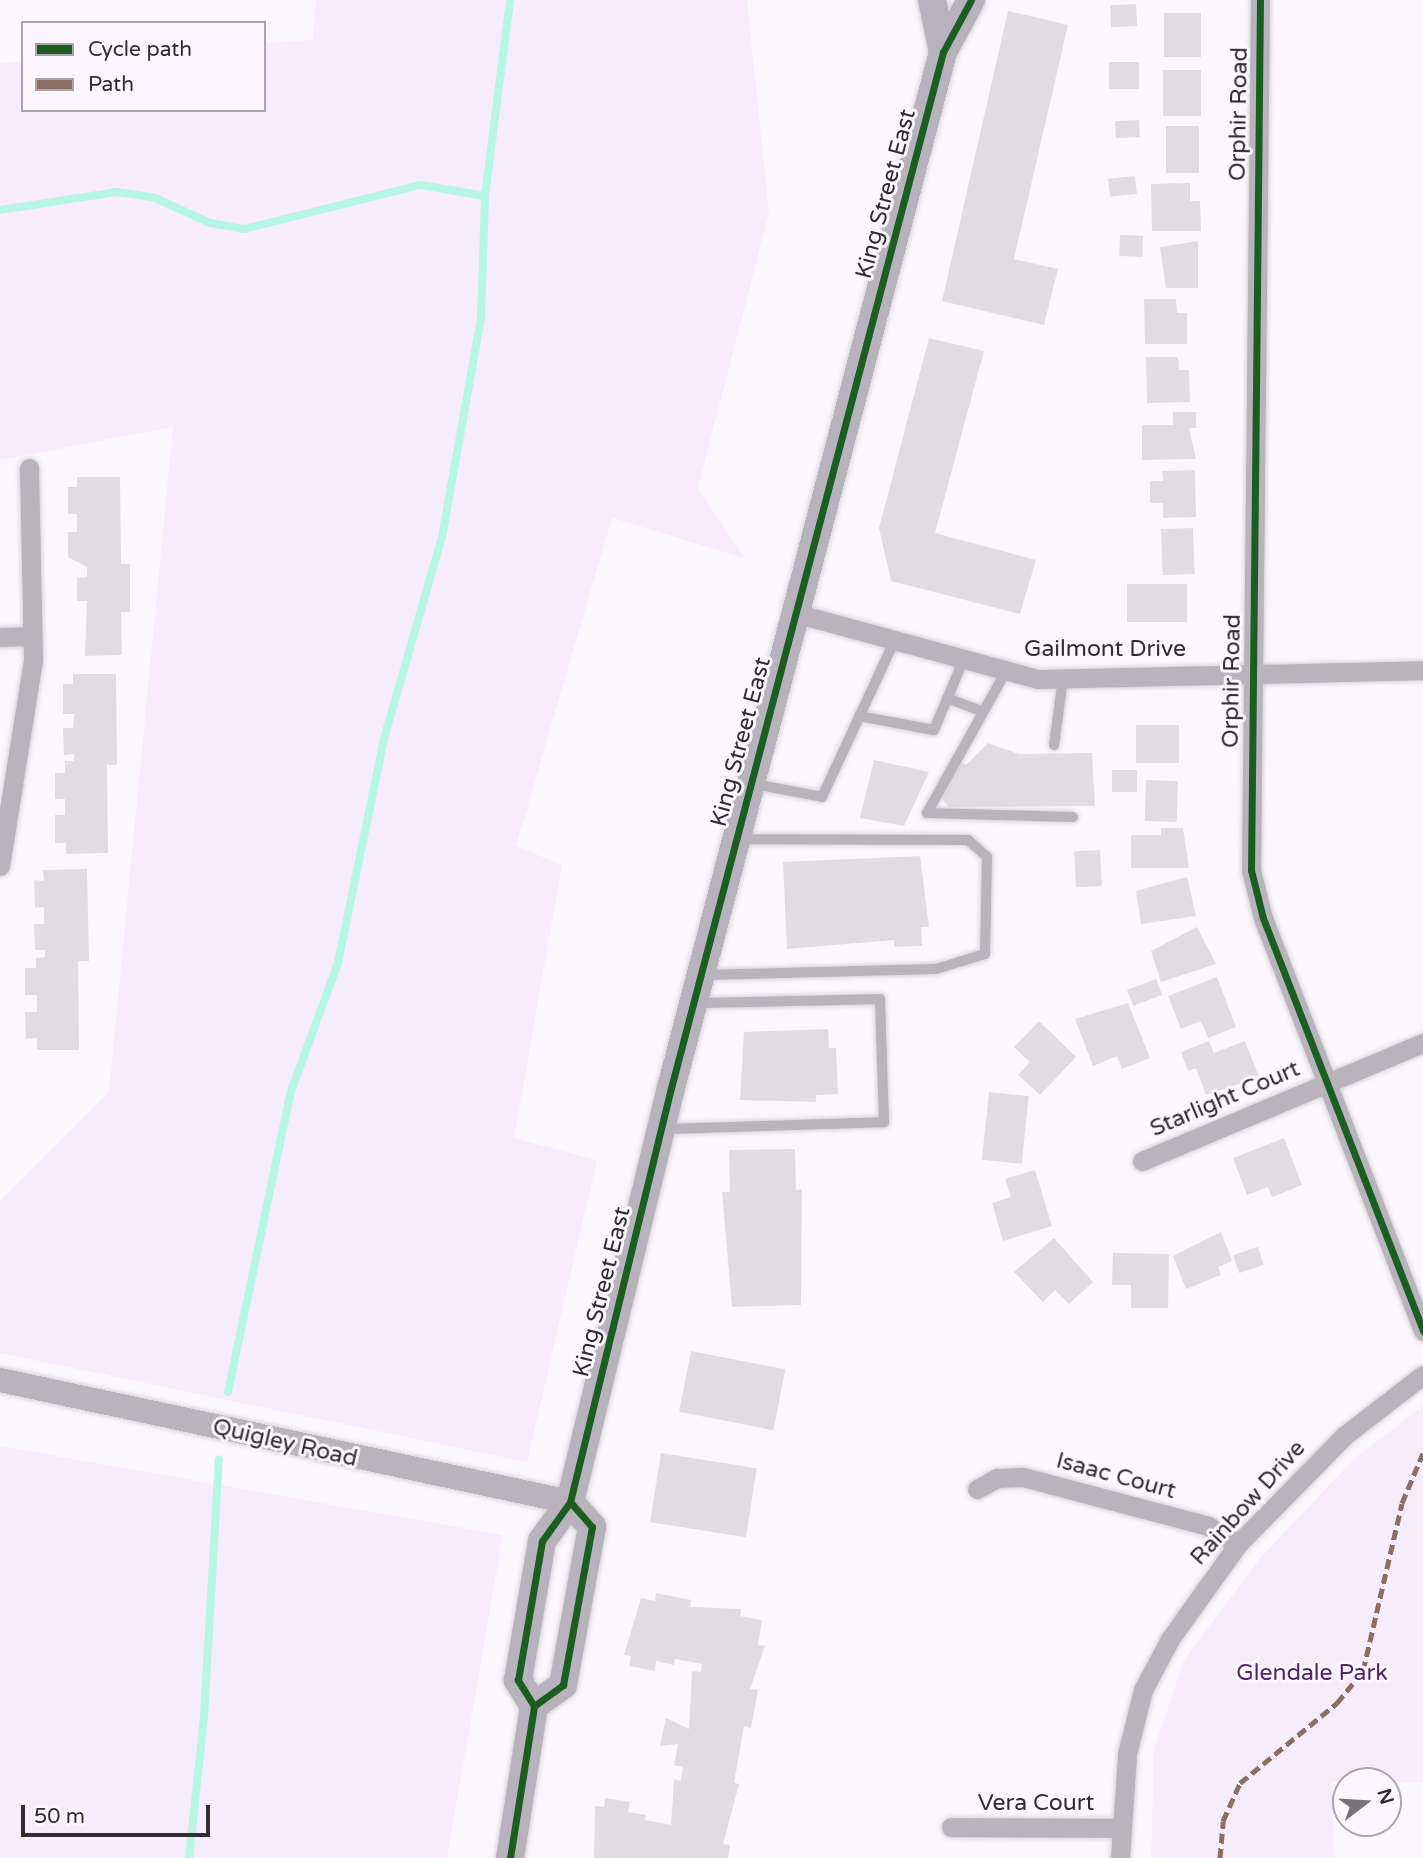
<!DOCTYPE html>
<style>
body{margin:0}
#map{position:relative;width:1423px;height:1858px;overflow:hidden;background:#fbf8fd;font-family:"Varela Round",sans-serif}
div>[style]{position:absolute}
[style*='--x']{left:calc(var(--x)*1px);top:calc(var(--y)*1px);width:calc(var(--w)*1px);rotate:calc(var(--a)*1deg)}
.green>*{inset:0;background:#f7ecfc}
.stream>*{height:8px;margin:-4px;padding:0 4px;transform-origin:4px;border-radius:4px;background:#b6f6e2}
.building>*{inset:0;background:#e0dde1;transform-origin:0 0}
.roads{filter:drop-shadow(0 0 2px #d6d4d7) drop-shadow(0 0 2px #d6d4d7)}
.service>*{height:10px;margin:-5px;padding:0 5px;transform-origin:5px;border-radius:5px;background:#b9b3bc}
.minor>*{height:19px;margin:-9.5px;padding:0 9.5px;transform-origin:9.5px;border-radius:9.5px;background:#b9b3bc}
.tertiary>*{height:24px;margin:-12px;padding:0 12px;transform-origin:12px;border-radius:12px;background:#b9b3bc}
.secondary>*{height:28px;margin:-14px;padding:0 14px;transform-origin:14px;border-radius:14px;background:#b8b2bc}
.quiet>*{height:5px;margin-top:-2.5px;transform-origin:0;background:repeating-linear-gradient(90deg,#8d6e63 0 10px,transparent 0 15px)}
.cycleway>*{height:7px;margin:-3.5px;padding:0 3.5px;transform-origin:3.5px;border-radius:3.5px;background:#1b5e20}
span{translate:-50% -50%;white-space:nowrap;text-align:center;line-height:1.15;-webkit-text-stroke:6px #fcf7fe;paint-order:stroke}
.street-label{font-size:23px;color:#2f2d30}
.park-label{font-size:23px;color:#56226c}
.legend{position:absolute;left:21px;top:21px;width:245px;height:91px;box-sizing:border-box;background:#fcf7fe;border:2px solid #aaa6ac;margin:0;padding:9px 12px;list-style:none;font-size:21px;color:#2f2d30}
.legend li{display:flex;align-items:center;gap:14px;height:35px}
.legend b{width:35px;border:2px solid #aaa6ac}
.north{position:absolute;left:1332px;top:1767px;width:70px;height:70px;box-sizing:border-box;background:#fcf7fe;border:2px solid #aaa6ac;border-radius:50%;rotate:73deg;font-size:19px;font-weight:700;line-height:28px;text-align:center;color:#2f2d30}
.north::after{content:'';display:block;margin:auto;width:24px;height:32px;background:#767478;clip-path:polygon(50% 0,100% 100%,50% 72%,0 100%)}
.scale{position:absolute;left:21px;top:1805px;width:189px;height:32px;box-sizing:border-box;border:4px solid #2f2d30;border-top:0;padding-left:9px;font-size:21px;line-height:24px;white-space:nowrap;color:#2f2d30;-webkit-text-stroke:5px #fcf7fe;paint-order:stroke}
</style>
<div id="map">
<div class="green">
<i style="clip-path:polygon(316px 0,747px 0,769px 213px,698px 488px,744px 558px,612px 518px,516px 846px,562px 865px,514px 1138px,597px 1160px,527px 1462px,0 1353px,0 1201px,109px 1092px,173px 427px,0 460px,0 63px,23px 62px,23px 110px,264px 110px,264px 43px,313px 40px)"></i>
<i style="clip-path:polygon(1423px 1406px,1423px 1782px,1332px 1782px,1334px 1858px,1151px 1858px,1154px 1749px,1184px 1660px,1260px 1558px,1355px 1458px)"></i>
<i style="clip-path:polygon(0 1446px,503px 1535px,447px 1858px,0 1858px)"></i>
</div>
<div class="stream">
<i style="--x:0;--y:210;--w:117;--a:-8.8"></i>
<i style="--x:116;--y:192;--w:37;--a:8"></i>
<i style="--x:153;--y:197;--w:63;--a:24.5"></i>
<i style="--x:210;--y:223;--w:35;--a:10"></i>
<i style="--x:244;--y:229;--w:182;--a:-14"></i>
<i style="--x:421;--y:185;--w:65;--a:9.8"></i>
<i style="--x:228;--y:1392;--w:304;--a:-78.2"></i>
<i style="--x:290;--y:1094;--w:140;--a:-69.9"></i>
<i style="--x:338;--y:963;--w:229;--a:-78.4"></i>
<i style="--x:384;--y:739;--w:210;--a:-74"></i>
<i style="--x:442;--y:537;--w:222;--a:-79.9"></i>
<i style="--x:481;--y:318;--w:122;--a:-88.1"></i>
<i style="--x:485;--y:196;--w:198;--a:-82.7"></i>
<i style="--x:189;--y:1858;--w:142;--a:-83.9"></i>
<i style="--x:204;--y:1717;--w:258;--a:-86.7"></i>
</div>
<div class="building">
<i style="left:1136px;top:4px;width:22px;height:26px;rotate:87deg"></i>
<i style="clip-path:polygon(1008px 11px,1068px 25px,1014px 259px,1058px 269px,1044px 325px,942px 301px)"></i>
<i style="left:1164px;top:13px;width:37px;height:44px"></i>
<i style="left:1109px;top:62px;width:30px;height:27px"></i>
<i style="left:1163px;top:70px;width:38px;height:46px"></i>
<i style="left:1139px;top:120px;width:17px;height:24px;rotate:87deg"></i>
<i style="left:1166px;top:126px;width:33px;height:47px"></i>
<i style="left:1135px;top:176px;width:18px;height:27px;rotate:84deg"></i>
<i style="clip-path:polygon(1190px 183px,1190px 201px,1200px 201px,1201px 231px,1152px 231px,1151px 184px)"></i>
<i style="left:1120px;top:235px;width:23px;height:21px;rotate:2deg"></i>
<i style="clip-path:polygon(1198px 241px,1198px 288px,1166px 288px,1160px 247px)"></i>
<i style="clip-path:polygon(1144px 299px,1176px 299px,1177px 313px,1187px 313px,1187px 344px,1145px 344px)"></i>
<i style="clip-path:polygon(929px 338px,984px 351px,935px 533px,1036px 560px,1020px 614px,891px 581px,879px 528px)"></i>
<i style="clip-path:polygon(1146px 357px,1178px 357px,1179px 370px,1189px 370px,1190px 402px,1147px 403px)"></i>
<i style="clip-path:polygon(1173px 412px,1196px 412px,1196px 428px,1189px 428px,1196px 459px,1142px 460px,1142px 425px,1173px 425px)"></i>
<i style="clip-path:polygon(1195px 470px,1196px 517px,1163px 518px,1163px 503px,1150px 503px,1150px 481px,1163px 481px,1162px 471px)"></i>
<i style="clip-path:polygon(77px 477px,120px 477px,121px 564px,130px 564px,130px 612px,121px 612px,122px 655px,85px 656px,87px 601px,77px 601px,77px 578px,87px 577px,87px 567px,68px 557px,68px 532px,77px 532px,77px 514px,68px 514px,68px 487px,77px 487px)"></i>
<i style="left:1193px;top:528px;width:46px;height:32px;rotate:88deg"></i>
<i style="left:1187px;top:584px;width:38px;height:60px;rotate:90deg"></i>
<i style="clip-path:polygon(73px 674px,116px 674px,117px 765px,107px 765px,108px 853px,66px 854px,66px 843px,55px 843px,55px 815px,65px 815px,65px 799px,55px 799px,55px 773px,65px 773px,65px 761px,74px 761px,74px 754px,64px 755px,63px 728px,73px 728px,74px 714px,63px 714px,63px 684px,73px 684px)"></i>
<i style="left:1136px;top:725px;width:43px;height:38px"></i>
<i style="clip-path:polygon(988px 743px,1019px 754px,1092px 753px,1095px 806px,948px 807px,942px 798px,961px 762px,966px 765px)"></i>
<i style="clip-path:polygon(874px 760px,929px 772px,904px 826px,860px 818px)"></i>
<i style="left:1112px;top:770px;width:25px;height:22px"></i>
<i style="left:1146px;top:780px;width:32px;height:41px;rotate:2deg"></i>
<i style="clip-path:polygon(1161px 828px,1183px 828px,1189px 868px,1131px 868px,1131px 835px,1161px 835px)"></i>
<i style="left:1100px;top:850px;width:36px;height:26px;rotate:87deg"></i>
<i style="clip-path:polygon(920px 856px,929px 927px,921px 927px,922px 946px,894px 947px,894px 940px,787px 949px,783px 862px)"></i>
<i style="clip-path:polygon(87px 869px,89px 961px,78px 961px,79px 1050px,37px 1050px,37px 1038px,26px 1039px,25px 1012px,37px 1012px,37px 995px,25px 995px,25px 968px,36px 968px,36px 958px,45px 957px,45px 950px,35px 950px,34px 924px,44px 924px,44px 907px,35px 908px,34px 880px,44px 881px,43px 870px)"></i>
<i style="clip-path:polygon(1187px 877px,1196px 916px,1141px 924px,1136px 891px)"></i>
<i style="clip-path:polygon(1197px 927px,1216px 964px,1161px 982px,1151px 951px)"></i>
<i style="clip-path:polygon(1217px 977px,1236px 1027px,1208px 1038px,1201px 1021px,1181px 1029px,1168px 996px)"></i>
<i style="left:1156px;top:979px;width:17px;height:31px;rotate:69deg"></i>
<i style="clip-path:polygon(1128px 1003px,1150px 1058px,1122px 1069px,1117px 1056px,1093px 1066px,1075px 1019px)"></i>
<i style="clip-path:polygon(1039px 1021px,1076px 1057px,1040px 1095px,1018px 1075px,1030px 1062px,1014px 1047px)"></i>
<i style="clip-path:polygon(828px 1029px,829px 1048px,836px 1048px,838px 1094px,816px 1095px,816px 1102px,740px 1100px,744px 1032px)"></i>
<i style="clip-path:polygon(1209px 1041px,1214px 1053px,1245px 1041px,1259px 1077px,1206px 1095px,1196px 1068px,1188px 1071px,1181px 1052px)"></i>
<i style="left:989px;top:1092px;width:40px;height:68px;rotate:6deg"></i>
<i style="clip-path:polygon(1284px 1138px,1302px 1185px,1272px 1197px,1268px 1187px,1247px 1195px,1233px 1158px)"></i>
<i style="clip-path:polygon(795px 1149px,796px 1190px,802px 1189px,801px 1305px,732px 1307px,722px 1192px,730px 1192px,729px 1150px)"></i>
<i style="clip-path:polygon(1035px 1170px,1052px 1226px,1003px 1241px,992px 1203px,1011px 1197px,1005px 1179px)"></i>
<i style="clip-path:polygon(1221px 1232px,1232px 1261px,1218px 1267px,1221px 1275px,1186px 1289px,1173px 1256px)"></i>
<i style="clip-path:polygon(1054px 1238px,1093px 1282px,1069px 1304px,1055px 1290px,1043px 1302px,1014px 1272px)"></i>
<i style="left:1258px;top:1247px;width:19px;height:26px;rotate:72deg"></i>
<i style="clip-path:polygon(1113px 1253px,1169px 1254px,1168px 1308px,1131px 1308px,1131px 1285px,1112px 1285px)"></i>
<i style="left:691px;top:1351px;width:96px;height:62px;rotate:11deg"></i>
<i style="left:661px;top:1453px;width:97px;height:70px;rotate:9deg"></i>
<i style="clip-path:polygon(656px 1593px,691px 1600px,690px 1607px,741px 1609px,740px 1616px,762px 1620px,758px 1645px,765px 1646px,750px 1689px,758px 1690px,751px 1728px,744px 1726px,734px 1783px,739px 1784px,723px 1844px,730px 1845px,728px 1858px,594px 1858px,595px 1806px,604px 1807px,605px 1798px,630px 1802px,628px 1812px,646px 1815px,645px 1820px,671px 1825px,674px 1779px,681px 1781px,683px 1767px,674px 1765px,678px 1744px,660px 1746px,666px 1718px,689px 1729px,692px 1671px,701px 1672px,702px 1664px,675px 1659px,674px 1665px,656px 1661px,655px 1671px,629px 1666px,631px 1656px,624px 1655px,641px 1598px,655px 1601px)"></i>
</div>
<div class="roads">
<div class="service">
<i style="--x:1005;--y:673;--w:160;--a:119.1"></i>
<i style="--x:927;--y:813;--w:146;--a:1.6"></i>
<i style="--x:947;--y:698;--w:36;--a:21"></i>
<i style="--x:859;--y:716;--w:76;--a:10.6"></i>
<i style="--x:934;--y:730;--w:75;--a:-67.2"></i>
<i style="--x:1054;--y:745;--w:68;--a:-82.3"></i>
<i style="--x:754;--y:784;--w:69;--a:10.8"></i>
<i style="--x:822;--y:797;--w:171;--a:-65.1"></i>
<i style="--x:704;--y:975;--w:232;--a:-1.5"></i>
<i style="--x:936;--y:969;--w:51;--a:-17"></i>
<i style="--x:985;--y:954;--w:97;--a:-88.8"></i>
<i style="--x:987;--y:857;--w:25;--a:-138"></i>
<i style="--x:968;--y:840;--w:230;--a:-179.8"></i>
<i style="--x:665;--y:1129;--w:219;--a:-1.8"></i>
<i style="--x:884;--y:1122;--w:123;--a:-91.9"></i>
<i style="--x:880;--y:999;--w:183;--a:178.7"></i>
</div>
<div class="minor">
<i style="--x:1260;--y:0;--w:870;--a:90.59"></i>
<i style="--x:1251;--y:870;--w:49;--a:76"></i>
<i style="--x:1263;--y:918;--w:443;--a:68.8"></i>
<i style="--x:795;--y:613;--w:252;--a:15.2"></i>
<i style="--x:1038;--y:679;--w:385;--a:-1.3"></i>
<i style="--x:0;--y:637;--w:30;--a:-2"></i>
<i style="--x:0;--y:866;--w:210;--a:-80.9"></i>
<i style="--x:33;--y:659;--w:191;--a:-91.2"></i>
<i style="--x:1142;--y:1161;--w:305;--a:-22.8"></i>
<i style="--x:977;--y:1489;--w:23;--a:-29"></i>
<i style="--x:997;--y:1478;--w:26;--a:-2"></i>
<i style="--x:1023;--y:1477;--w:191;--a:14.8"></i>
<i style="--x:1208;--y:1526;--w:35;--a:31"></i>
<i style="--x:951;--y:1827;--w:170;--a:0.3"></i>
<i style="--x:1120;--y:1858;--w:104;--a:-86.1"></i>
<i style="--x:1127;--y:1754;--w:66;--a:-76"></i>
<i style="--x:1143;--y:1690;--w:58;--a:-62.1"></i>
<i style="--x:1170;--y:1639;--w:117;--a:-54.4"></i>
<i style="--x:1238;--y:1544;--w:151;--a:-45.5"></i>
<i style="--x:1344;--y:1436;--w:100;--a:-37.7"></i>
</div>
<div class="tertiary">
<i style="--x:0;--y:1380;--w:583;--a:12.08"></i>
</div>
<div class="secondary">
<i style="--x:932;--y:0;--w:53;--a:78.1"></i>
<i style="--x:534;--y:1706;--w:36;--a:-36"></i>
<i style="--x:563;--y:1685;--w:161;--a:-79.6"></i>
<i style="--x:592;--y:1527;--w:33;--a:-131"></i>
<i style="--x:510;--y:1858;--w:154;--a:-81"></i>
<i style="--x:534;--y:1706;--w:31;--a:-122"></i>
<i style="--x:518;--y:1680;--w:141;--a:-80.2"></i>
<i style="--x:542;--y:1541;--w:48;--a:-54.3"></i>
<i style="--x:570;--y:1502;--w:426;--a:-76.3"></i>
<i style="--x:671;--y:1088;--w:1071;--a:-75.29"></i>
<i style="--x:943;--y:52;--w:59;--a:-61.7"></i>
</div>
</div>
<div class="quiet">
<i style="--x:1220;--y:1858;--w:37;--a:-85"></i>
<i style="--x:1223;--y:1821;--w:42;--a:-65.9"></i>
<i style="--x:1240;--y:1783;--w:126;--a:-39.5"></i>
<i style="--x:1337;--y:1703;--w:41;--a:-50.9"></i>
<i style="--x:1363;--y:1671;--w:172;--a:-76.9"></i>
<i style="--x:1402;--y:1503;--w:54;--a:-67.2"></i>
</div>
<div class="cycleway">
<i style="--x:1260;--y:0;--w:870;--a:90.59"></i>
<i style="--x:1251;--y:870;--w:49;--a:76"></i>
<i style="--x:1263;--y:918;--w:443;--a:68.8"></i>
<i style="--x:534;--y:1706;--w:36;--a:-36"></i>
<i style="--x:563;--y:1685;--w:161;--a:-79.6"></i>
<i style="--x:592;--y:1527;--w:33;--a:-131"></i>
<i style="--x:510;--y:1858;--w:154;--a:-81"></i>
<i style="--x:534;--y:1706;--w:31;--a:-122"></i>
<i style="--x:518;--y:1680;--w:141;--a:-80.2"></i>
<i style="--x:542;--y:1541;--w:48;--a:-54.3"></i>
<i style="--x:570;--y:1502;--w:426;--a:-76.3"></i>
<i style="--x:671;--y:1088;--w:1071;--a:-75.29"></i>
<i style="--x:943;--y:52;--w:59;--a:-61.7"></i>
</div>
<div class="street-label">
<span style="left:1239px;top:114px;rotate:-89deg">Orphir Road</span>
<span style="left:886px;top:194px;rotate:-75deg">King Street East</span>
<span style="left:1105px;top:649px">Gailmont Drive</span>
<span style="left:1232px;top:681px;rotate:-89deg">Orphir Road</span>
<span style="left:741px;top:742px;rotate:-75deg">King Street East</span>
<span style="left:1225px;top:1099px;rotate:-23deg">Starlight Court</span>
<span style="left:602px;top:1292px;rotate:-76deg">King Street East</span>
<span style="left:285px;top:1443px;rotate:13deg">Quigley Road</span>
<span style="left:1116px;top:1476px;rotate:15deg">Isaac Court</span>
<span style="left:1248px;top:1503px;rotate:-48deg">Rainbow Drive</span>
<span style="left:1036px;top:1803px">Vera Court</span>
</div>
<div class="park-label">
<span style="left:1312px;top:1673px">Glendale Park</span>
</div>
<ul class="legend">
<li><b style="height:9px;background:#1b5e20"></b>Cycle path</li>
<li><b style="height:9px;background:#8d6e63"></b>Path</li>
</ul>
<div class="north">N</div>
<div class="scale">50 m</div>
</div>
